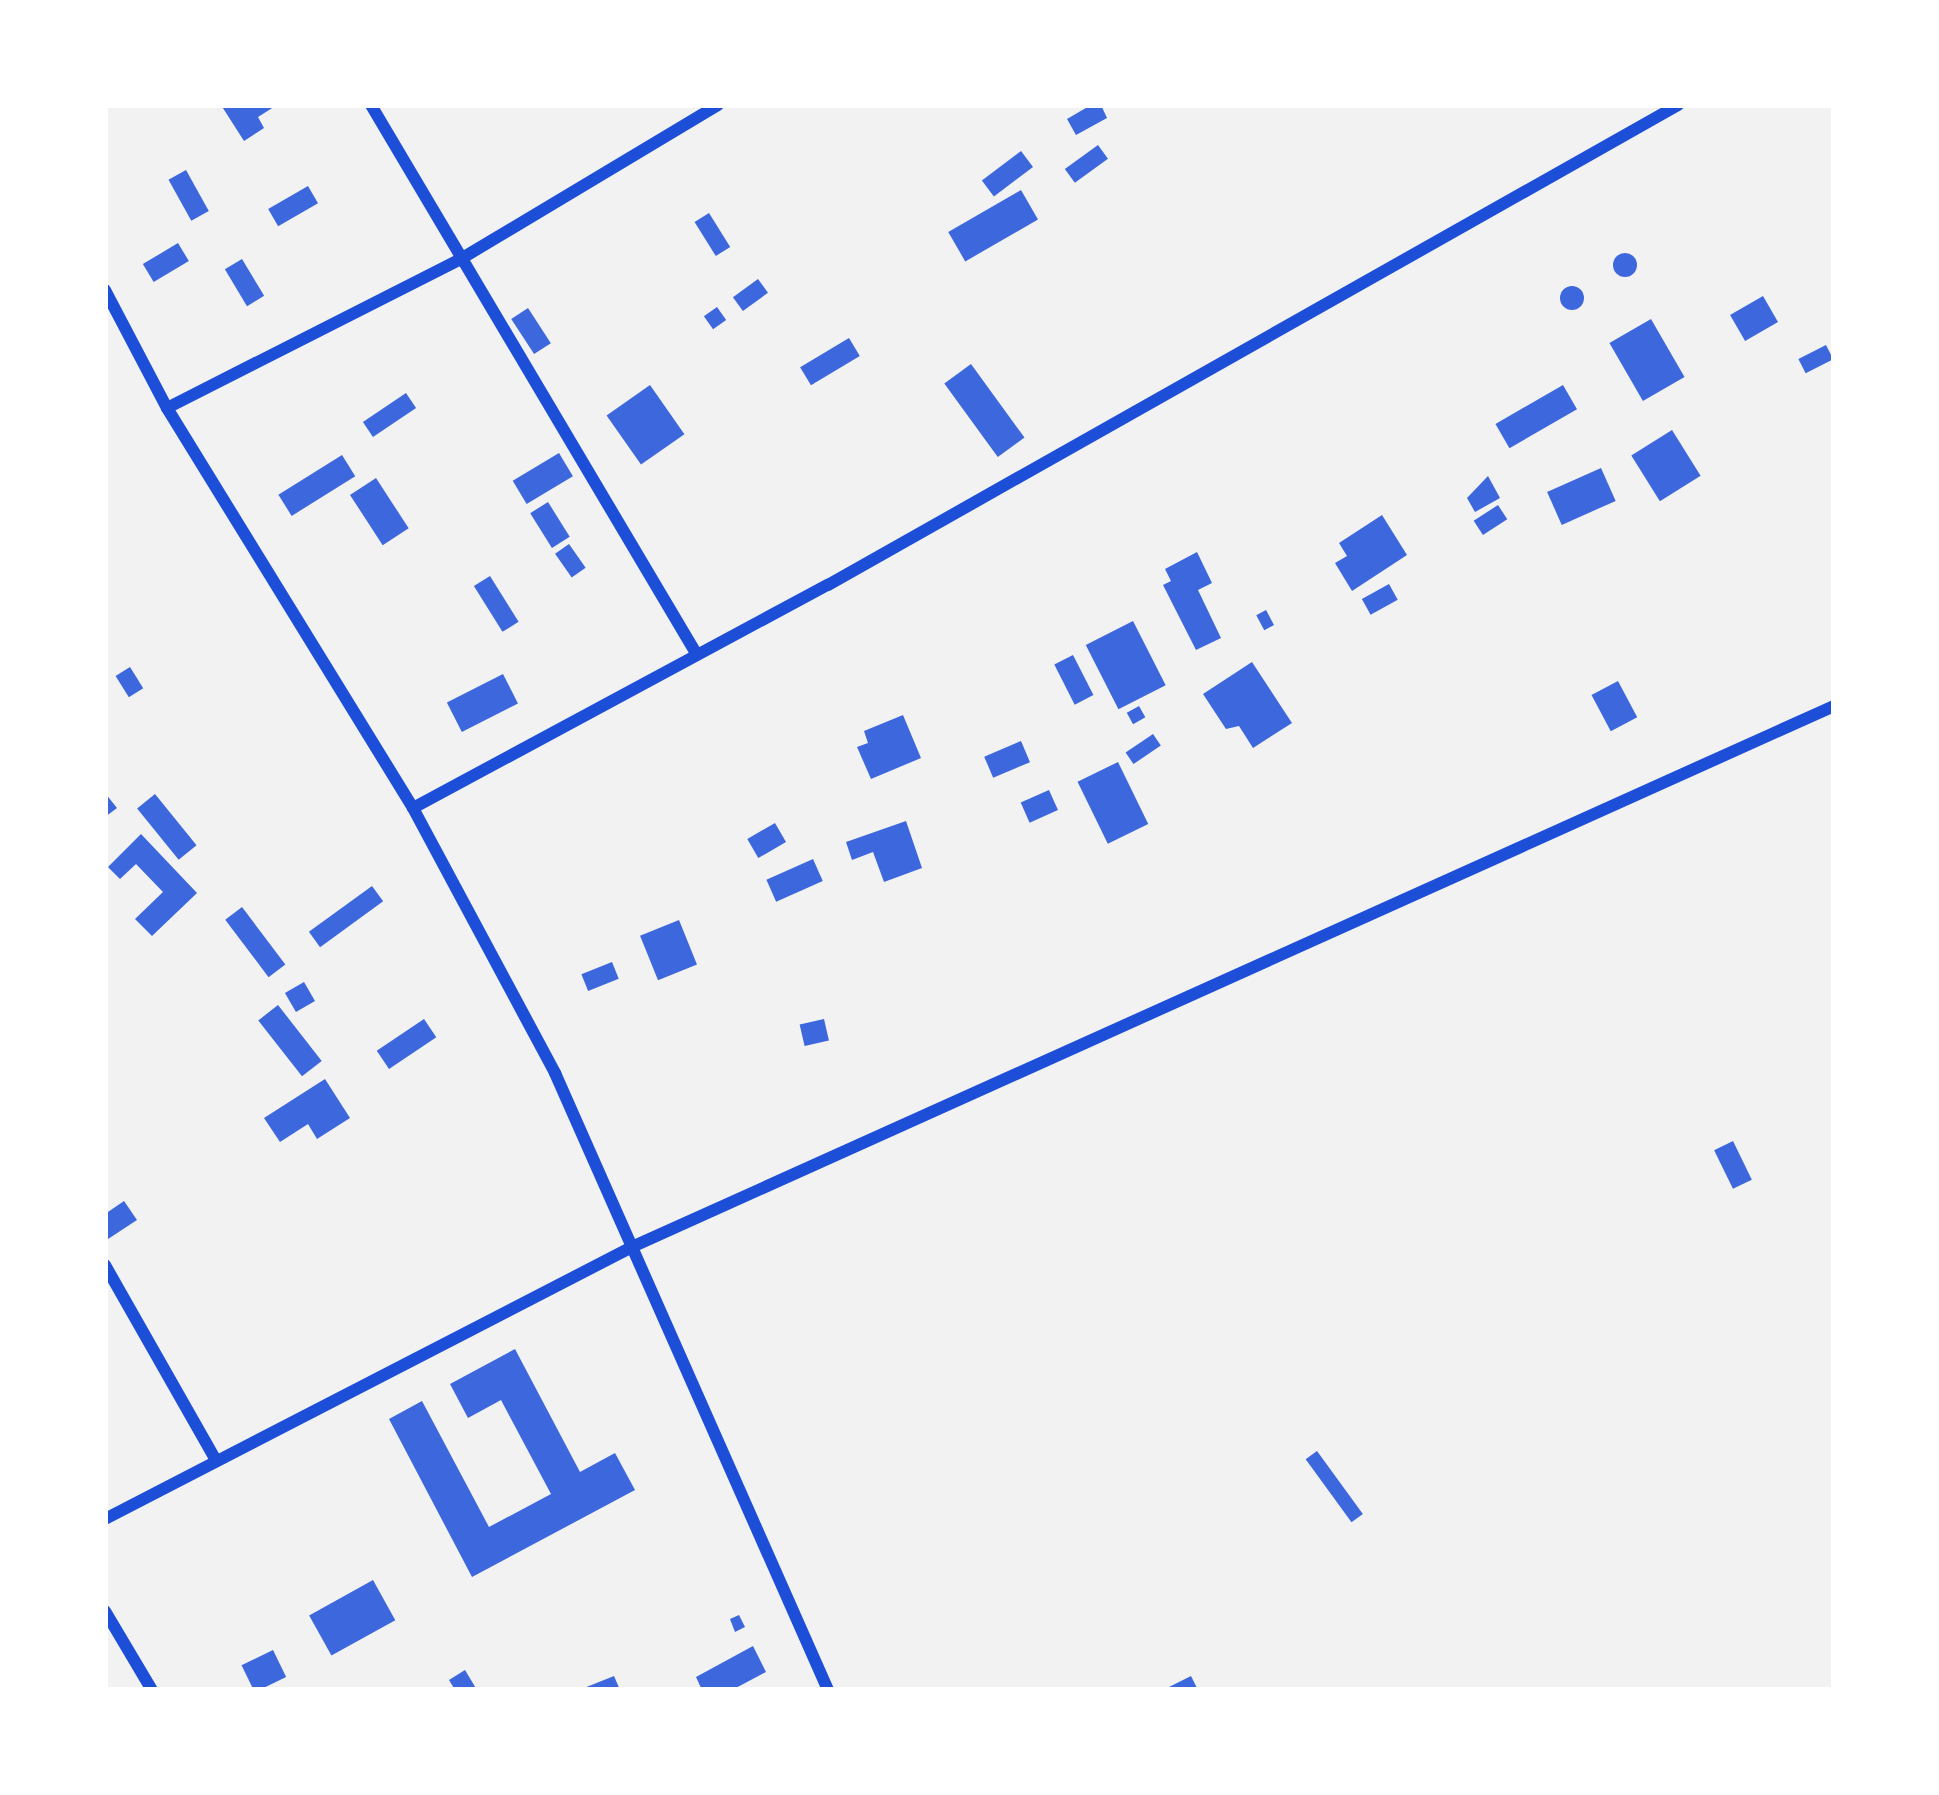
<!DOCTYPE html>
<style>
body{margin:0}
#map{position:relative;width:1939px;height:1795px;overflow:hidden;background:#f2f2f2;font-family:"Zilla Slab",serif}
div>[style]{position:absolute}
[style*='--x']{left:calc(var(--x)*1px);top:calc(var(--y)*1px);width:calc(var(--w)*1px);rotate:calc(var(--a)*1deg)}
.building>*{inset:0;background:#3d67dc;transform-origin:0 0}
.round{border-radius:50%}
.minor>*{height:12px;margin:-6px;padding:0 6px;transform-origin:6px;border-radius:6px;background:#1d4ed8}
span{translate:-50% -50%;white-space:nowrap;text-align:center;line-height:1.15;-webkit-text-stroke:12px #fff;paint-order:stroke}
.frame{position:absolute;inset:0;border:108px solid #fff;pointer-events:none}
</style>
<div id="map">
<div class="building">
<i style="clip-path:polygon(221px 105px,277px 105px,258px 117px,264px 128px,244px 141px)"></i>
<i style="clip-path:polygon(1091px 105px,1101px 105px,1107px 118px,1076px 135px,1067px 119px)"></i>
<i style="left:1098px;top:145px;width:17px;height:41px;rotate:54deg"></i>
<i style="left:1021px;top:151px;width:20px;height:49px;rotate:53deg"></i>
<i style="left:186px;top:170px;width:47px;height:20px;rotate:61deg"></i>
<i style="left:308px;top:186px;width:20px;height:46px;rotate:60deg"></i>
<i style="left:1021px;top:190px;width:34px;height:84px;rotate:60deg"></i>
<i style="left:709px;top:213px;width:40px;height:17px;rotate:58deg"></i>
<i style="left:178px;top:243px;width:21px;height:41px;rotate:59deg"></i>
<i class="round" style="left:1613px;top:253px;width:24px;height:24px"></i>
<i style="left:242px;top:259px;width:43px;height:20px;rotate:59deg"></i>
<i style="left:758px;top:279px;width:17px;height:31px;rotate:54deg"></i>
<i class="round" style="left:1560px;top:286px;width:24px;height:24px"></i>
<i style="left:1763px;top:296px;width:30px;height:38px;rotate:60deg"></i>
<i style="left:717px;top:307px;width:16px;height:16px;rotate:55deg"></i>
<i style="left:528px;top:308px;width:42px;height:20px;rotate:57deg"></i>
<i style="left:1651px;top:319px;width:67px;height:48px;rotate:60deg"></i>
<i style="left:849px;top:338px;width:21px;height:57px;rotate:59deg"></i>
<i style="left:1826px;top:345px;width:16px;height:31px;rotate:63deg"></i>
<i style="left:971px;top:364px;width:91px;height:33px;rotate:54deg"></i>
<i style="left:650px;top:385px;width:60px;height:53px;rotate:55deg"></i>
<i style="left:1563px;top:385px;width:28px;height:78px;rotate:60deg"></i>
<i style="left:406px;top:393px;width:18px;height:52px;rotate:56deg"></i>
<i style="left:1672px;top:430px;width:54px;height:48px;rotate:58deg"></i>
<i style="left:559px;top:453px;width:27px;height:54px;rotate:59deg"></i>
<i style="left:342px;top:455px;width:25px;height:75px;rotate:58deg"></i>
<i style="left:1601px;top:468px;width:36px;height:59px;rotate:66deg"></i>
<i style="clip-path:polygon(1488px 476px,1500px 498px,1475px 512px,1467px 498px)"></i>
<i style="left:376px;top:478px;width:60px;height:31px;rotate:57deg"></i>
<i style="left:548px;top:502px;width:41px;height:21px;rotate:58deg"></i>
<i style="left:1498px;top:505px;width:17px;height:29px;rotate:57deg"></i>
<i style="clip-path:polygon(1382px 515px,1407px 555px,1352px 591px,1335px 563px,1347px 556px,1339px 543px)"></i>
<i style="left:569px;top:544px;width:29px;height:17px;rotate:55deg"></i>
<i style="clip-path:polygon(1197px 552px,1212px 583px,1198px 590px,1221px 638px,1196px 650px,1163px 585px,1171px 581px,1165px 569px)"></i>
<i style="left:490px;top:576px;width:54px;height:19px;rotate:58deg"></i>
<i style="left:1389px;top:584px;width:18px;height:31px;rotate:61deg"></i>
<i style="left:1266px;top:610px;width:17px;height:11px;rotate:62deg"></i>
<i style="left:1133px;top:621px;width:72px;height:53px;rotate:63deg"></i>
<i style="left:1073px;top:655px;width:45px;height:21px;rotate:63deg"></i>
<i style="clip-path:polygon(1252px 662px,1292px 723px,1253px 748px,1239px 726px,1226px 729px,1203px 694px)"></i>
<i style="left:130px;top:667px;width:25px;height:17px;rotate:58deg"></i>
<i style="left:503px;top:674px;width:33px;height:63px;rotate:63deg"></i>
<i style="left:1618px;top:681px;width:41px;height:30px;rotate:62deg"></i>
<i style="left:1139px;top:706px;width:13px;height:14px;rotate:61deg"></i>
<i style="clip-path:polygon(903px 715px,921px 758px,871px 779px,857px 747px,868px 743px,864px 731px)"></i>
<i style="left:1153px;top:734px;width:14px;height:33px;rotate:56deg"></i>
<i style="left:1021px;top:741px;width:23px;height:40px;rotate:67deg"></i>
<i style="left:1118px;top:762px;width:69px;height:45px;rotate:64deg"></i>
<i style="left:1049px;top:790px;width:22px;height:31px;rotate:66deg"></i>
<i style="clip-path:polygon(105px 793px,117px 808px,105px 817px)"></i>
<i style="left:155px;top:794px;width:66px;height:23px;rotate:51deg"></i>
<i style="clip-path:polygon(906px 821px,922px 868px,884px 882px,873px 852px,852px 860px,846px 842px)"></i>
<i style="left:775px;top:823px;width:22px;height:32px;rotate:60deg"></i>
<i style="clip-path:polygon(141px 834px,197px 893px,152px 936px,135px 919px,163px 892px,136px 864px,120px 879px,108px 867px)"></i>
<i style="left:813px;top:859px;width:24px;height:51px;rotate:66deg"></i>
<i style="left:372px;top:886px;width:19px;height:78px;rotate:54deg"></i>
<i style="left:242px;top:907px;width:72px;height:21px;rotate:53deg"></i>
<i style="left:679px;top:920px;width:48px;height:42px;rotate:68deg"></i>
<i style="left:612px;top:962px;width:18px;height:33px;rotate:68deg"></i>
<i style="left:304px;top:982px;width:22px;height:22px;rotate:60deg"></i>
<i style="left:278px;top:1005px;width:71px;height:25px;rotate:52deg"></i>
<i style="left:424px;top:1019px;width:22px;height:57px;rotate:56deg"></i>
<i style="left:824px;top:1019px;width:22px;height:25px;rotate:77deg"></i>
<i style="clip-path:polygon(325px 1079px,350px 1118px,317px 1139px,308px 1124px,280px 1142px,264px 1118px)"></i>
<i style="left:1733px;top:1141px;width:43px;height:21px;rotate:64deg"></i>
<i style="clip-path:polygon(124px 1201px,137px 1220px,105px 1241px,105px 1214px)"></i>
<i style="clip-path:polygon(515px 1349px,580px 1472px,615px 1453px,635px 1490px,472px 1577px,389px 1419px,422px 1401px,489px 1527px,551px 1494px,501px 1400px,468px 1418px,450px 1384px)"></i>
<i style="left:1317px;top:1451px;width:78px;height:14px;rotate:54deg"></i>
<i style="left:373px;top:1580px;width:46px;height:73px;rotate:61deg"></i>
<i style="clip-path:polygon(739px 1615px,745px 1627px,735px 1632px,730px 1619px)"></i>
<i style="clip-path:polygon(753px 1646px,766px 1672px,732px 1690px,702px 1690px,696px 1677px)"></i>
<i style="left:273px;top:1650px;width:30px;height:35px;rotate:64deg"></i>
<i style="clip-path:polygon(465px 1670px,477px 1690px,455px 1690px,449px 1680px)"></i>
<i style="clip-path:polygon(614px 1676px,620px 1690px,579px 1690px)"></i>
<i style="clip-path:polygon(1191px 1676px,1198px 1690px,1163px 1690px)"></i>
</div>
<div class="minor">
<i style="--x:371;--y:105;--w:639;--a:59.34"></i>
<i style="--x:105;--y:290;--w:133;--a:62.3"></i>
<i style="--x:167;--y:408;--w:470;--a:58.4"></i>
<i style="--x:413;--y:808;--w:301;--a:61.8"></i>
<i style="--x:555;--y:1073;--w:675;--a:66.13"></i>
<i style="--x:167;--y:408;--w:327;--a:-26.9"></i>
<i style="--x:459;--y:260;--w:302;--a:-30.9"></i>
<i style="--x:413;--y:808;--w:471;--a:-28.3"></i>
<i style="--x:828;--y:585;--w:976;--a:-29.45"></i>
<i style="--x:105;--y:1265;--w:223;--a:60.4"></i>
<i style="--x:105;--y:1519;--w:595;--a:-27.3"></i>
<i style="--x:634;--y:1246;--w:1316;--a:-24.23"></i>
<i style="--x:105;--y:1611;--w:92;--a:59.3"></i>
</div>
<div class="frame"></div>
</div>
